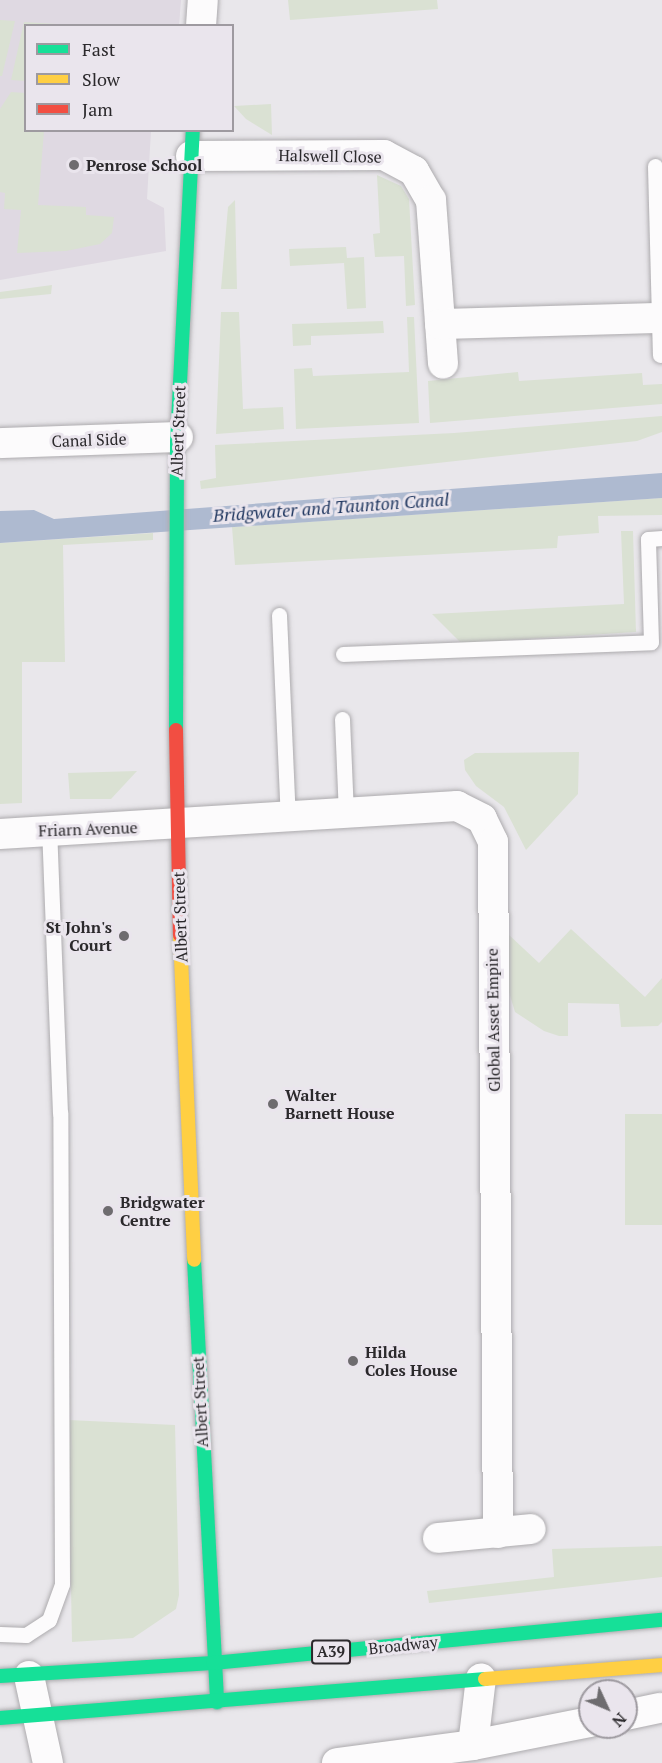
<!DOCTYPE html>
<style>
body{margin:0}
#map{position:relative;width:662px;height:1763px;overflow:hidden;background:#e9e7eb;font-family:"PT Serif",serif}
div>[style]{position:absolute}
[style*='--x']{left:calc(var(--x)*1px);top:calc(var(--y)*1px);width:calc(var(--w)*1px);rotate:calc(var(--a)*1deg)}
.built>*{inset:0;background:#dfd9e2}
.green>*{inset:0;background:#dae1d3;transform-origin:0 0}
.water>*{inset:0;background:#aebad0}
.roads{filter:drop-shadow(0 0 2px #adabae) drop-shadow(0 0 2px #adabae)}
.lane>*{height:15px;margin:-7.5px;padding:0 7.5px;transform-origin:7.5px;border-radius:7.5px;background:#fcfbfc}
.street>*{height:30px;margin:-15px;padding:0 15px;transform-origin:15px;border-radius:15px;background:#fcfbfc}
.fast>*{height:14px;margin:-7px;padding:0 7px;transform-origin:7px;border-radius:7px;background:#16e098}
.slow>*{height:14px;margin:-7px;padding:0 7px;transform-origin:7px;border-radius:7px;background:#ffcf43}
.jam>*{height:14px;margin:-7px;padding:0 7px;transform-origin:7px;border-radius:7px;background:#f24e42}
.dots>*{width:16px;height:16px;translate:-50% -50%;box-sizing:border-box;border:3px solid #eae5ed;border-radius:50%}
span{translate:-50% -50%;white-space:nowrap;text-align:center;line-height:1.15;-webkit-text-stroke:6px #eae5ed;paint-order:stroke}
.shield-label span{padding:2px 4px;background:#eae5ed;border:2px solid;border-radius:4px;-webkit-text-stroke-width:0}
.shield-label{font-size:15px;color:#2b292c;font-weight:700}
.street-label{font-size:16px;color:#2b292c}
.poi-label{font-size:16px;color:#2b292c;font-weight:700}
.left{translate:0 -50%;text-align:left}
.right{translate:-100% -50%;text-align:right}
.water-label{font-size:18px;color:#1f365f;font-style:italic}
.legend{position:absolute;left:24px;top:24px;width:210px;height:108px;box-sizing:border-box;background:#eae5ed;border:2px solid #9e9aa0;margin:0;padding:8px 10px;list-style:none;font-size:18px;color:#2b292c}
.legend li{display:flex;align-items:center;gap:12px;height:30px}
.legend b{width:30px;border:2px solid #9e9aa0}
.north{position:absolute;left:578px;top:1679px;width:60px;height:60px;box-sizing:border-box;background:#eae5ed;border:2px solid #9e9aa0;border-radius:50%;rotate:134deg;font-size:16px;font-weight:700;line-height:24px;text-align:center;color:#2b292c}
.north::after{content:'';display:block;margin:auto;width:21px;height:27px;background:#6e6c6f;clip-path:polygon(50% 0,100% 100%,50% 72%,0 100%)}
</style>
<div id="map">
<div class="built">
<i style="clip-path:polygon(0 0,181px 0,179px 25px,26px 26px,26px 130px,151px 131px,147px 199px,164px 208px,166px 251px,0 280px)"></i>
</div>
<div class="green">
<i style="clip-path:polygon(288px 0,437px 0,438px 9px,290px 20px)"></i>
<i style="clip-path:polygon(0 20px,15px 21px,2px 76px,0 76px)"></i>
<i style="clip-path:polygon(24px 22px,56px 24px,26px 26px,25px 81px,11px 80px)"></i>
<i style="clip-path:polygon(11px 92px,25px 93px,26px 130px,44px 131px,38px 205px,86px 207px,86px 215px,114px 217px,112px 233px,100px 244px,66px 251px,17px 253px,21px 210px,4px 209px,5px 193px,0 192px,0 109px)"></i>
<i style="clip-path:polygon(271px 104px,272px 135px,246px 119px,234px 106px)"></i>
<i style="clip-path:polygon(377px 175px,401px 186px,409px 199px,415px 305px,406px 306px,404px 256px,375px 257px,373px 234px,380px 233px)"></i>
<i style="clip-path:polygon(235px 200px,237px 289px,221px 289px,228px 207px)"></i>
<i style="clip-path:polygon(346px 247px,347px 258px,364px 257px,366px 308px,347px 309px,344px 263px,290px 266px,289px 249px)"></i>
<i style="clip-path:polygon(52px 285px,51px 294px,0 299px,0 292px)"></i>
<i style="clip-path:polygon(221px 312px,239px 312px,243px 409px,283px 407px,284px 429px,216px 434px)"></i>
<i style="clip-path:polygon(407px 317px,414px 317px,419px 423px,296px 429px,294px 369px,312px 368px,313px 376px,409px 372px)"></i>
<i style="clip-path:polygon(383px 321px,384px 333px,311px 336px,311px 345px,293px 346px,292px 324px)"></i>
<i style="clip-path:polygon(518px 372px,519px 381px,642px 373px,643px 385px,662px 384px,662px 404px,430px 423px,428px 381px)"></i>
<i style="clip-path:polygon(662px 416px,662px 432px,637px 441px,201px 489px,200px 481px,216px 478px,215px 445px,454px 433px)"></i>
<i style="clip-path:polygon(662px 498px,662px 515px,598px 516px,599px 533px,558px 536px,557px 548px,235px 565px,232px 527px)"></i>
<i style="clip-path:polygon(621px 531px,633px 531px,636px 632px,461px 643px,432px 614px,624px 604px)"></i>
<i style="clip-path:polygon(153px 533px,153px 540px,63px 545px,65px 662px,22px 662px,22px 803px,0 804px,0 543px)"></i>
<i style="clip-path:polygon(579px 752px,578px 794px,526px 850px,504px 807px,476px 786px,465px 770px,464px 760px,475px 753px)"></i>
<i style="clip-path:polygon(137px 771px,111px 799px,70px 799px,68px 773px)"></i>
<i style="clip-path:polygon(571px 929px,645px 997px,662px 978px,662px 1022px,658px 1026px,621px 1027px,619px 1004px,568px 1003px,568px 1036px,559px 1036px,544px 1031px,515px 1012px,505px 979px,507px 933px,539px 963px)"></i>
<i style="left:662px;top:1114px;width:111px;height:37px;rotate:90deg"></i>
<i style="clip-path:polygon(68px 1420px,175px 1425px,179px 1595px,176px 1609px,133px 1638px,72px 1642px)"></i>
<i style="clip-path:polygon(662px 1546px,662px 1577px,429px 1603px,427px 1591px,554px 1577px,552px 1549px)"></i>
</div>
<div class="water">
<i style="clip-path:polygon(662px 473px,662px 498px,0 543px,0 511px,34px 510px,54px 519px)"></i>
</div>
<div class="roads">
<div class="lane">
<i style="--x:655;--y:166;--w:189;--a:88.5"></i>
<i style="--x:279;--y:615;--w:203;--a:87.5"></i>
<i style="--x:343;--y:654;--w:308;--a:-2.2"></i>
<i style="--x:651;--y:642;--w:103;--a:-91.7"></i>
<i style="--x:648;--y:539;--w:14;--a:-4"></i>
<i style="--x:342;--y:719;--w:95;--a:87.6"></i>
<i style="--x:0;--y:1634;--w:26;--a:2"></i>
<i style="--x:26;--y:1635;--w:27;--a:-33"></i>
<i style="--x:49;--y:1620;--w:38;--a:-70"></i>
<i style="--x:62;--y:1584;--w:471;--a:-90.2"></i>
<i style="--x:60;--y:1113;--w:282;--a:-92.2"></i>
</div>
<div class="street">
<i style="--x:201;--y:26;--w:26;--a:-86"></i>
<i style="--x:191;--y:156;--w:193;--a:-0.3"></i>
<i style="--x:384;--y:155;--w:34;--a:28"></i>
<i style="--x:414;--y:171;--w:34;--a:60"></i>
<i style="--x:431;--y:200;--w:164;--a:85.8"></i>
<i style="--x:440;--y:324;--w:219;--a:-1.6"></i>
<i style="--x:0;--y:443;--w:178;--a:-1.9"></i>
<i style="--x:0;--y:834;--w:458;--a:-3.5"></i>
<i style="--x:457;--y:806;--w:28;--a:27"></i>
<i style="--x:482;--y:819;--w:25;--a:64"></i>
<i style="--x:493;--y:842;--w:691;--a:89.59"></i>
<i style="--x:438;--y:1538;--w:93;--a:-5.5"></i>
<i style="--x:29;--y:1676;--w:89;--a:77.7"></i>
<i style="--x:626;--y:1715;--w:34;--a:-12"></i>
<i style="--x:473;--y:1745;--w:67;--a:-83.2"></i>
<i style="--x:337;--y:1763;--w:137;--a:-7.5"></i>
<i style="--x:473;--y:1745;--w:119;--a:-11.1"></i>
</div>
<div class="fast">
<i style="--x:176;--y:730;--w:288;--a:-89.8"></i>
<i style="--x:177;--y:442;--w:312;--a:-87.1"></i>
<i style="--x:194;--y:1260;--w:443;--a:87"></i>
<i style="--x:0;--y:1676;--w:213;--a:-3.5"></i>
<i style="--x:213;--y:1663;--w:451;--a:-5.5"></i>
<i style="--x:0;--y:1718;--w:487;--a:-4.6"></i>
</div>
<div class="slow">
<i style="--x:180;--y:935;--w:325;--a:87.5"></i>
<i style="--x:485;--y:1679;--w:178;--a:-4.5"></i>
</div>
<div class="jam">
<i style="--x:176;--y:730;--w:205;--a:88.9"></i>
</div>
</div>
<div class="dots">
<i style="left:74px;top:165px;background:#6e6c6f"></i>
<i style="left:124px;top:936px;background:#6e6c6f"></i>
<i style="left:273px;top:1104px;background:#6e6c6f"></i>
<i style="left:108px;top:1211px;background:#6e6c6f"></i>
<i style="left:353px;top:1361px;background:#6e6c6f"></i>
</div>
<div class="shield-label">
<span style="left:331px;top:1652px">A39</span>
</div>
<div class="street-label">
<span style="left:330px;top:156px;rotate:1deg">Halswell Close</span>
<span style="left:178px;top:431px;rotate:-88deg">Albert Street</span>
<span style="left:89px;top:440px;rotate:-2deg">Canal Side</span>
<span style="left:88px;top:829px;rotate:-2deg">Friarn Avenue</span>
<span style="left:180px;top:917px;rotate:-92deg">Albert Street</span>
<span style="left:493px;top:1020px;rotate:-91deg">Global Asset Empire</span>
<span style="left:200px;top:1402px;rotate:-93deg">Albert Street</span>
<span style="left:403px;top:1645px;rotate:-6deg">Broadway</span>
</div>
<div class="poi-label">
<span class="left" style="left:86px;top:165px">Penrose School</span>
<span class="right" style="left:112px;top:936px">St John's<br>Court</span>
<span class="left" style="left:285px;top:1104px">Walter<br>Barnett House</span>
<span class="left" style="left:120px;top:1211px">Bridgwater<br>Centre</span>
<span class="left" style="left:365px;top:1361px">Hilda<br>Coles House</span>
</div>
<div class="water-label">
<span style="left:331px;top:507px;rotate:-4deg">Bridgwater and Taunton Canal</span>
</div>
<ul class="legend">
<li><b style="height:8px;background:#16e098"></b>Fast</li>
<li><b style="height:8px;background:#ffcf43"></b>Slow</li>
<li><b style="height:8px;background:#f24e42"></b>Jam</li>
</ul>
<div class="north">N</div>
</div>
